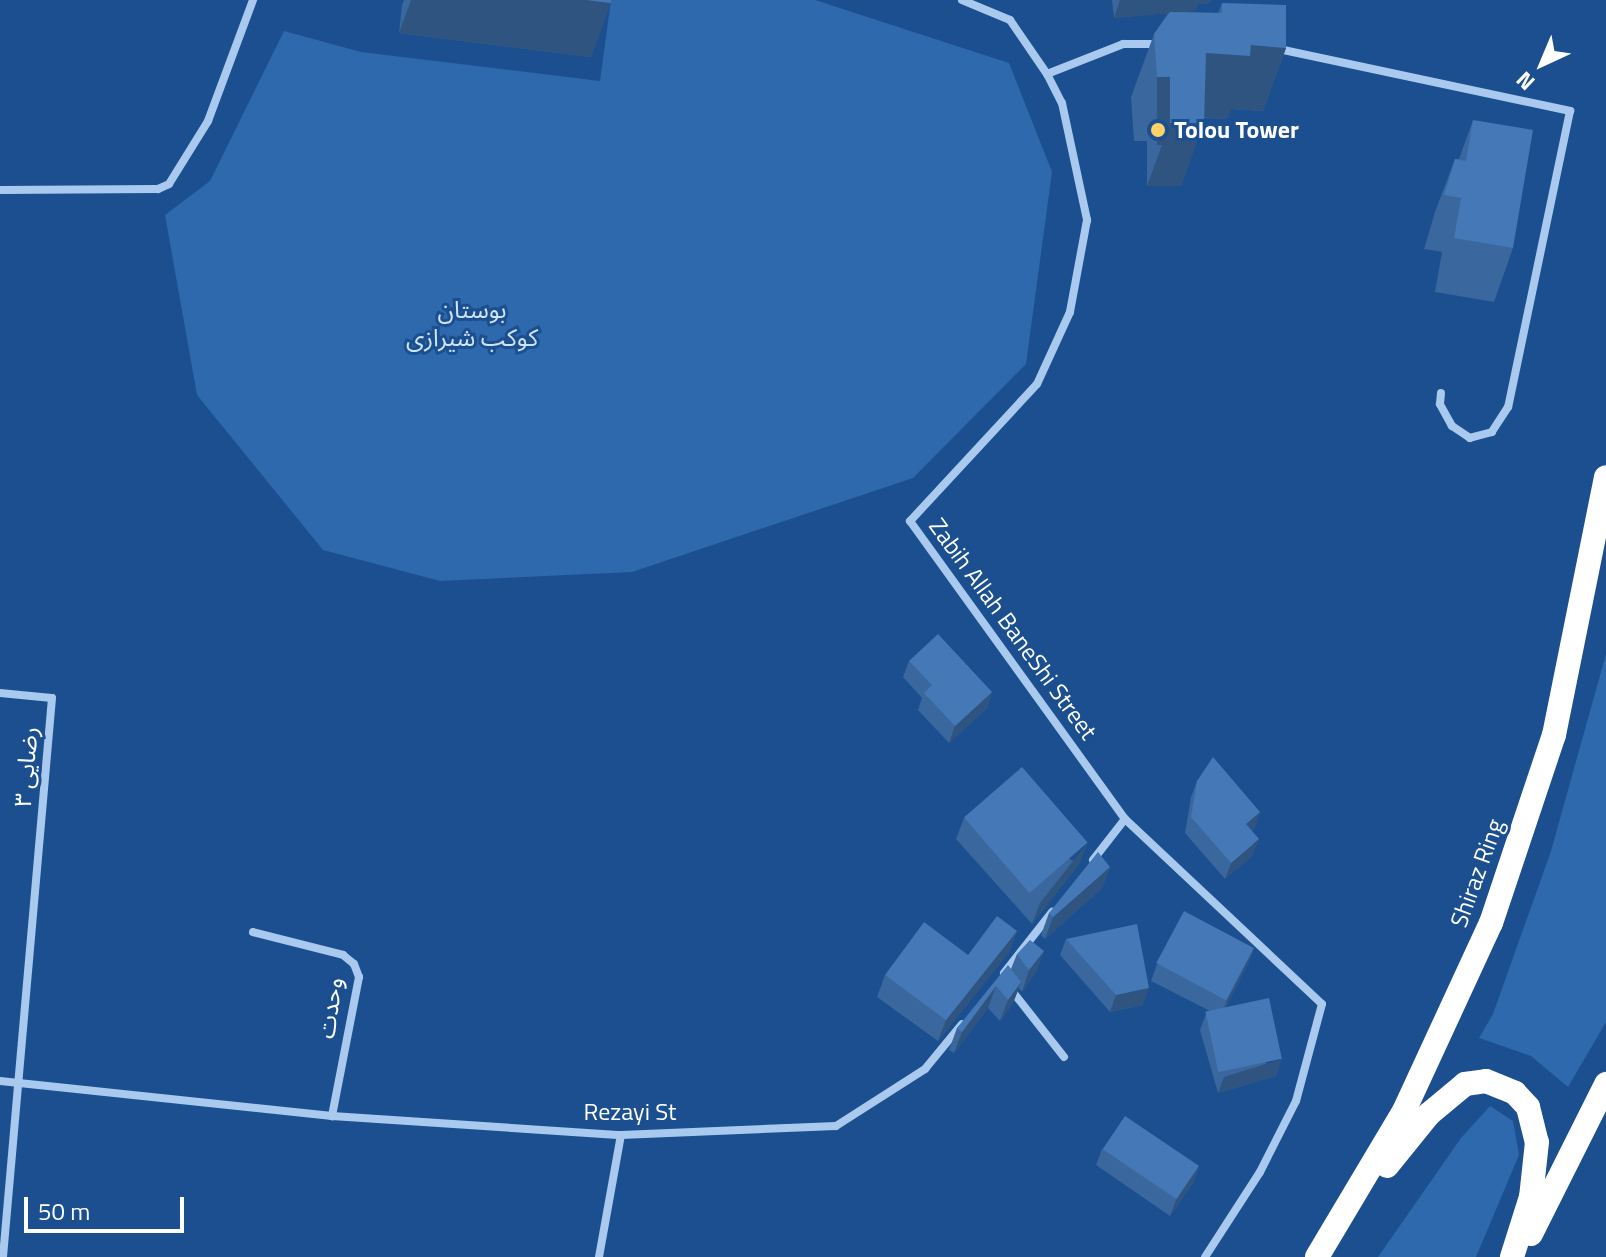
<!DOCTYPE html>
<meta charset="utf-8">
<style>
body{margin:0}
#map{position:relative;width:1606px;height:1257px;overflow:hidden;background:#1b4f8f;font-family:"Titillium Web","Noto Sans Arabic",sans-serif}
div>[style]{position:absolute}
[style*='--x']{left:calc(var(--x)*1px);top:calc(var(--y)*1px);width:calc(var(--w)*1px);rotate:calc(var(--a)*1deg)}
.green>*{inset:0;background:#2e69ad}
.street>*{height:8px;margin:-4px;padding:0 4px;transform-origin:4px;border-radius:4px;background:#a9c9ee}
.highway>*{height:24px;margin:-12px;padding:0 12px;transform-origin:12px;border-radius:12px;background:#fff}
.wall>*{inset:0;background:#3a679d}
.shaded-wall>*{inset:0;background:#305480;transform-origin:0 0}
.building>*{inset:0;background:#4478b7;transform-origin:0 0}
.dots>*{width:22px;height:22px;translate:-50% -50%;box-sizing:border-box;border:4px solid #1b4f8f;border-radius:50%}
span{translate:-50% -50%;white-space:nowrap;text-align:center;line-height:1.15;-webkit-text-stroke:6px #1b4f8f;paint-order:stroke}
.poi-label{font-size:24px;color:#fff;font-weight:700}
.left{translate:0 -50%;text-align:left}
.park-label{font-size:24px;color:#cfe3fa}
.street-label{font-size:24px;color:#fff}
.north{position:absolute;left:1502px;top:24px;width:80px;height:80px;-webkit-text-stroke:6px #1b4f8f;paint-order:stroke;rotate:224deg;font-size:22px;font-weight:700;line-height:32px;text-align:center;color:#fff}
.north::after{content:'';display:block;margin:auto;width:28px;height:36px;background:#fff;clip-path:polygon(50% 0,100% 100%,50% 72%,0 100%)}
.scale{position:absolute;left:24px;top:1197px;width:160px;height:36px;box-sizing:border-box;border:4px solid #fff;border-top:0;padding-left:10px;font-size:24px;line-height:28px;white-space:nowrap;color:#fff;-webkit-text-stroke:6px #1b4f8f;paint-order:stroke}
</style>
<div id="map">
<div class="green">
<i style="clip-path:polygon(611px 0,815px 0,1009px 63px,1052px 172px,1026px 364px,913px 478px,632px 572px,440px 581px,323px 550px,197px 395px,165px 215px,210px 181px,284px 31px,361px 52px,600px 81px)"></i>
<i style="clip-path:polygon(1606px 654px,1606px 1022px,1568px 1087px,1531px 1056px,1479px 1038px,1493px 1014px,1551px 851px)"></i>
<i style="clip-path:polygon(1490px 1106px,1513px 1121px,1519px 1155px,1476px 1257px,1378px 1257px,1461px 1138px)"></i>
</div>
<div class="street">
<i style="--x:962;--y:0;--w:52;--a:22.6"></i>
<i style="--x:1010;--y:20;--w:65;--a:55.6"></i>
<i style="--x:1047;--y:74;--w:33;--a:63"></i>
<i style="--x:1062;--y:103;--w:120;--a:77.9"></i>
<i style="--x:1087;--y:220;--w:94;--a:100.5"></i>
<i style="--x:1070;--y:312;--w:79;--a:114.6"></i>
<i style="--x:1037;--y:384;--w:187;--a:132.8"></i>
<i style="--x:910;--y:521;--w:367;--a:54.2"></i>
<i style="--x:1125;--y:819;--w:270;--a:43.2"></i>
<i style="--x:1322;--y:1004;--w:100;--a:105"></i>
<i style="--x:1296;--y:1101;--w:80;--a:116.9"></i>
<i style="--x:1260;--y:1172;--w:101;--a:122.9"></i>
<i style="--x:1274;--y:48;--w:303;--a:12"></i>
<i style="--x:1570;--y:111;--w:302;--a:101.8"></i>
<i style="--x:1508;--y:407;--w:30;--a:123"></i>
<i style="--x:1492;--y:432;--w:23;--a:165"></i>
<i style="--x:1470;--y:438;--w:22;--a:-146"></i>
<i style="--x:1452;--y:426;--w:25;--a:-119"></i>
<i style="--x:1440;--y:404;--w:11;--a:-85"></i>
<i style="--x:1047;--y:74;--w:82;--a:-21.5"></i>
<i style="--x:1123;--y:44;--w:38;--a:0"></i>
<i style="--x:0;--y:190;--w:158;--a:-0.4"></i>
<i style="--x:158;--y:189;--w:12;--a:-24"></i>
<i style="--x:169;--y:184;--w:74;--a:-58.2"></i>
<i style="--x:208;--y:121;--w:129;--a:-69.6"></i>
<i style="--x:0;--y:693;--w:52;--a:5.5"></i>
<i style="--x:52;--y:698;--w:561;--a:95.01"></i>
<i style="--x:1093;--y:860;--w:52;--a:-52"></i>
<i style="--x:253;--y:932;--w:93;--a:14.3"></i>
<i style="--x:343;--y:955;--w:14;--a:39"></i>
<i style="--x:354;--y:964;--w:14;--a:69"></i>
<i style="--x:359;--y:977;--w:142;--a:101"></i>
<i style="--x:1004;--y:973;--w:78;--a:-51.8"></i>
<i style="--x:1009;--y:987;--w:89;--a:51.8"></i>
<i style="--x:0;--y:1081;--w:334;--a:6"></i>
<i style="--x:332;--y:1116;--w:290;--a:3.8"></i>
<i style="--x:621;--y:1135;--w:215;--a:-2.4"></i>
<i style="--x:836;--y:1126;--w:106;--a:-32.6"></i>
<i style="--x:925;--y:1069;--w:58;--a:-50.6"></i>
<i style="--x:599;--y:1257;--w:124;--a:-79.8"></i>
</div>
<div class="highway">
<i style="--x:1387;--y:1166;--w:67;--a:-51.1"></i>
<i style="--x:1429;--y:1114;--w:47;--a:-39.8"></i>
<i style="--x:1465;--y:1084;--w:21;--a:-8"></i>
<i style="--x:1486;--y:1081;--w:31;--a:22"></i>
<i style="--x:1515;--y:1093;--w:19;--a:47"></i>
<i style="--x:1528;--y:1107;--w:36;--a:76"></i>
<i style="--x:1537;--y:1142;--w:55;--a:96.2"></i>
<i style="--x:1531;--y:1197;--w:63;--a:107.6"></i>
<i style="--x:1531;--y:1234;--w:168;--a:-63.4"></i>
<i style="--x:1317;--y:1257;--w:170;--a:-59.2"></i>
<i style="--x:1404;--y:1111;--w:207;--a:-65.2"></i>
<i style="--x:1491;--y:923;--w:198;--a:-71.5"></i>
<i style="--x:1554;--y:735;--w:263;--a:-78.6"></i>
</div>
<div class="wall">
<i style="clip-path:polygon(404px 0,611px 0,591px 57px,399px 33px,402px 5px)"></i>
<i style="clip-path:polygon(1112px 0,1211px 0,1210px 3px,1198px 4px,1195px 11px,1182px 12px,1218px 13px,1222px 3px,1286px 48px,1263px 111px,1231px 109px,1227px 119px,1204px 118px,1181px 186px,1147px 186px,1147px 141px,1134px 141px,1131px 97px,1154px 34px,1168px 13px,1114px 18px)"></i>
<i style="clip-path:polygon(1473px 120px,1513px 248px,1494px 302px,1435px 292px,1442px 252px,1424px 249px,1435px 212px,1455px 159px,1459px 159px)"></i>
<i style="clip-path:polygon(909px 661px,992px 692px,987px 708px,949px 743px,918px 710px,922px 698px,903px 677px)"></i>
<i style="clip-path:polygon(1197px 781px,1260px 812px,1254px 829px,1252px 831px,1253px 855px,1225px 879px,1185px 833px,1191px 797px)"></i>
<i style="clip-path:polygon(964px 818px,1080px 863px,1032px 924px,956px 839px)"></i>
<i style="clip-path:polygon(1110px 867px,1102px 888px,1045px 939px,1041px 935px,1049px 913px)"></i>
<i style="clip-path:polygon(1017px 931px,1009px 952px,938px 1041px,877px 997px,885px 975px,968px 955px)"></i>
<i style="clip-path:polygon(1066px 939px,1143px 1005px,1110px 1012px,1060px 955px)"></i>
<i style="clip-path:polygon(1254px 948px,1248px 964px,1225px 1009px,1276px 1076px,1218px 1093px,1200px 1030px,1206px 1014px,1212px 1012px,1151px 981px,1157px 964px)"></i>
<i style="clip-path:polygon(1044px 951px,1036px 972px,1022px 992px,1019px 988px,1013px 1003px,1000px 1021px,988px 1008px,954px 1053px,949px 1050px,957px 1028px,1011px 969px,1017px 954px)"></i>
<i style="clip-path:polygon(1102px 1149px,1199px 1166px,1193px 1183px,1170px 1216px,1096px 1165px)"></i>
</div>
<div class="shaded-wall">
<i style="clip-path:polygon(411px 0,587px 0,611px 3px,591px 57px,399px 33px)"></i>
<i style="clip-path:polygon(1120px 0,1211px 0,1210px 3px,1198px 4px,1195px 11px,1114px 18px)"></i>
<i style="clip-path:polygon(1251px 45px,1286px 48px,1263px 111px,1231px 109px,1227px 119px,1183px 116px,1206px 53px)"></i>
<i style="left:1157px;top:77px;width:13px;height:68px"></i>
<i style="clip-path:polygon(1170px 123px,1204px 123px,1181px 186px,1147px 186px)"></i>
<i style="clip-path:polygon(992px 692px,987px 708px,949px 743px,955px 726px)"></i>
<i style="clip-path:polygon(1260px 812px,1254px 829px,1241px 841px,1246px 824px)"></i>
<i style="clip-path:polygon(1259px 839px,1253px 855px,1225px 879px,1231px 863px)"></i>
<i style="clip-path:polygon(1088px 842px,1080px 863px,1032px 924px,1040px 903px)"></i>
<i style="clip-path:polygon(1110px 867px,1102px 888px,1045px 939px,1053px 917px)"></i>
<i style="clip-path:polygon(1017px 931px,1009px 952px,938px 1041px,946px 1020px)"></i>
<i style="clip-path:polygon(1254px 948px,1248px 964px,1221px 1017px,1227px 1000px)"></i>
<i style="clip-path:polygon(1044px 951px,1036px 972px,1022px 992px,1029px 970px)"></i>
<i style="clip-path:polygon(1021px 982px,1013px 1003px,1000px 1021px,1008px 1000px)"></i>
<i style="clip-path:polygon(996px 986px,988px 1008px,954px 1053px,962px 1032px)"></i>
<i style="clip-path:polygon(1149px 988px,1143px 1005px,1110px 1012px,1116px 995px)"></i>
<i style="clip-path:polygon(1282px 1059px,1276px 1076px,1218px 1093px,1224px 1077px)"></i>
<i style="clip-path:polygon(1199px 1166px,1193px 1183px,1170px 1216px,1176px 1200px)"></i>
</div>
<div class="building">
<i style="clip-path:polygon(587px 0,611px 0,611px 3px)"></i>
<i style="clip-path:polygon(1222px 3px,1286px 5px,1286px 48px,1251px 45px,1250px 56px,1206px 53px,1204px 123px,1170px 123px,1170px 77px,1157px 77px,1154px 34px,1170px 12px,1222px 13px)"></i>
<i style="clip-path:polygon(1473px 120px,1533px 130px,1513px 248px,1454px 238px,1461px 198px,1444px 195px,1455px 159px,1466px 161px)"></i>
<i style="clip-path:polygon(938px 634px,992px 692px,955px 726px,924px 693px,932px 685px,909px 661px)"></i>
<i style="clip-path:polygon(1213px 757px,1260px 812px,1246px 824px,1259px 839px,1231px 863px,1191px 817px,1197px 781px)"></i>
<i style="left:1022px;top:767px;width:100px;height:77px;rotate:49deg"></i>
<i style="clip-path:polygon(1098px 852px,1110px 867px,1053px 917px,1049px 913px)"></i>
<i style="left:1184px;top:911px;width:79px;height:59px;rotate:28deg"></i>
<i style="clip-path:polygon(997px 916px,1017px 931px,946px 1020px,885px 975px,924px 922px,968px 955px)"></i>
<i style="clip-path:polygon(1137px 924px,1149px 988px,1116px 995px,1066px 939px)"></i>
<i style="clip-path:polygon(1030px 940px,1044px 951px,1029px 970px,1017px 954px)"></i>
<i style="clip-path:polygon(1008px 965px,1021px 982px,1008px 1000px,996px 986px,962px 1032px,957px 1028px)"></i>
<i style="left:1269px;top:998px;width:62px;height:65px;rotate:78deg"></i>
<i style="left:1125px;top:1116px;width:89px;height:40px;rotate:34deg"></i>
</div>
<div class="dots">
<i style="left:1158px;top:130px;background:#ffd166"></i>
</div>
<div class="poi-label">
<span class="left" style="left:1174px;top:130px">Tolou Tower</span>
</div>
<div class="park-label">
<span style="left:472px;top:324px">بوستان<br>کوکب شیرازی</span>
</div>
<div class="street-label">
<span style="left:1013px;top:629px;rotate:54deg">Zabih Allah BaneShi Street</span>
<span style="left:26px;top:767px;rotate:-85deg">رضایی ۳</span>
<span style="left:1477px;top:873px;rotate:-70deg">Shiraz Ring</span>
<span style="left:330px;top:1008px;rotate:-82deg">وحدت</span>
<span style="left:630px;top:1112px">Rezayi St</span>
</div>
<div class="north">N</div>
<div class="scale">50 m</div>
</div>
